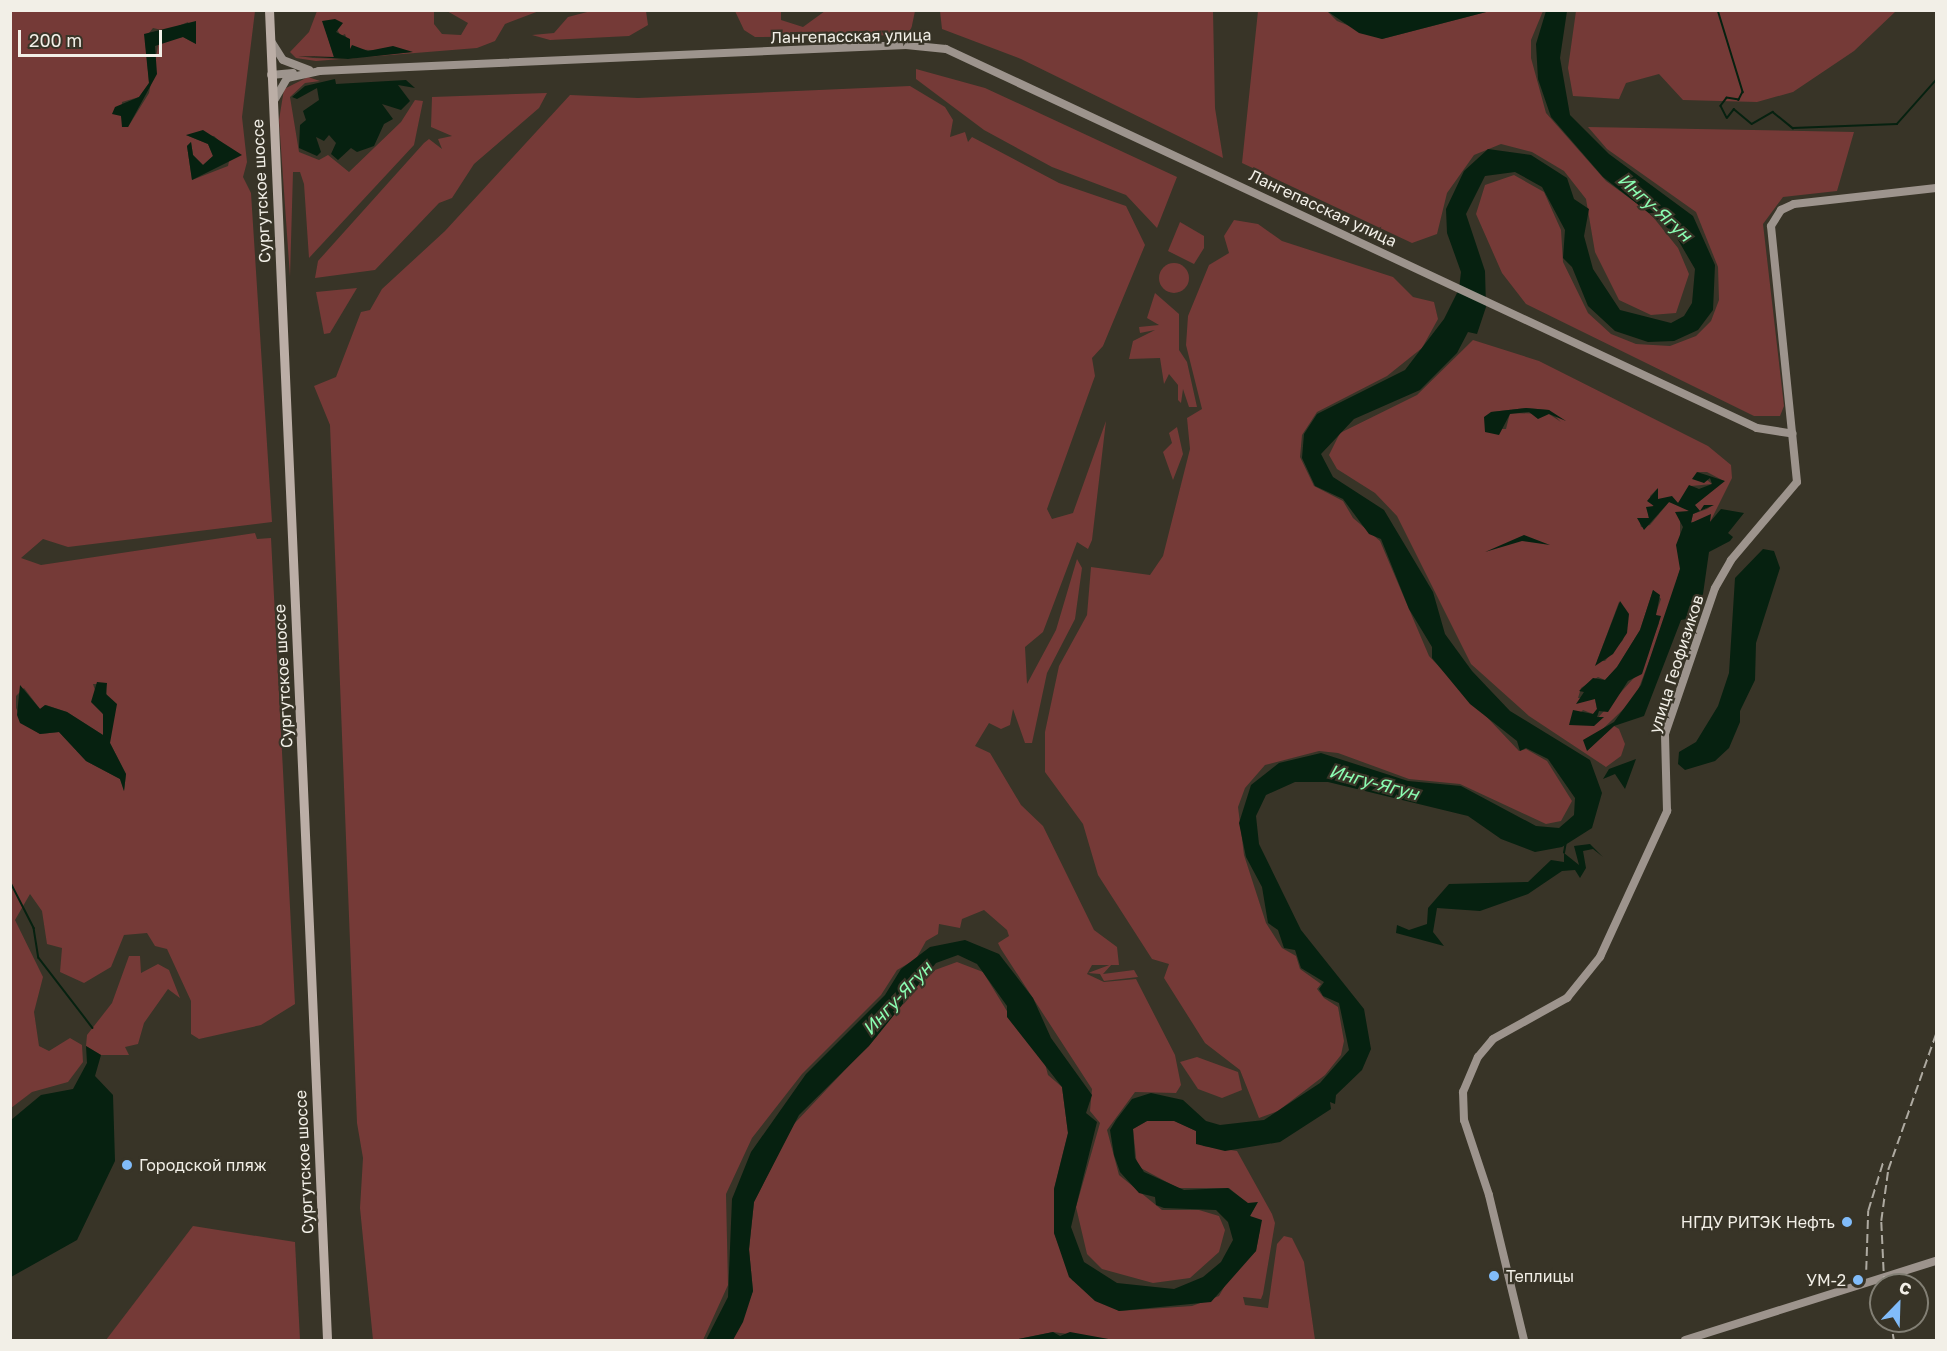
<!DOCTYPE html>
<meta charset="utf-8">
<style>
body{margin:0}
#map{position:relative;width:1947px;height:1351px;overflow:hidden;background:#383427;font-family:"Golos Text",sans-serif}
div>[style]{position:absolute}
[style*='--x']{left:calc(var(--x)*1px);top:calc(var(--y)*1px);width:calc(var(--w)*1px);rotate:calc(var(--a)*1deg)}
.green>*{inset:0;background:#753a37}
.round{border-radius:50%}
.water>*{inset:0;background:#062110}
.stream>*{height:1.5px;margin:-0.75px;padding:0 0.75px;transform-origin:0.75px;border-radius:0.75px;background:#062110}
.secondary>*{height:8px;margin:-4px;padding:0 4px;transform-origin:4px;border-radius:4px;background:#9d948d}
.primary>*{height:9px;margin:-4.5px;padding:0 4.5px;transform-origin:4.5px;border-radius:4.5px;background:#bbaea6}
.rail>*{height:1.5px;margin-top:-0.75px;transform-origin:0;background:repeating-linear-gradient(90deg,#aeaaa1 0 9px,transparent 0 13.5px)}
.dots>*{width:16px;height:16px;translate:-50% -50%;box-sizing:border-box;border:3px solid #383427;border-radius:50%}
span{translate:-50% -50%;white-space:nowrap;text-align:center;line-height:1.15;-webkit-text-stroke:4.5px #383427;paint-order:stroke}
.street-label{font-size:16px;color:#f2efe7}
.poi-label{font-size:16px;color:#f2efe7}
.left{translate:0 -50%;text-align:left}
.right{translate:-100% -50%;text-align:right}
.water-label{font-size:18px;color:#8bfdb2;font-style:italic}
.frame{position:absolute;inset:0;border:12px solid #f2efe7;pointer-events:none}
.north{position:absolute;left:1869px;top:1273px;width:60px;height:60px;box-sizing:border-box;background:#383427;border:2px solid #827f74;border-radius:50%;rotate:23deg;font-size:16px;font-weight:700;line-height:24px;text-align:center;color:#f2efe7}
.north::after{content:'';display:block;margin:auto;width:21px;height:27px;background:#81bcfa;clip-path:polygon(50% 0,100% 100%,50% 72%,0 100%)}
.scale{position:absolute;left:18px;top:30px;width:144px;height:27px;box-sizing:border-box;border:3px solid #f2efe7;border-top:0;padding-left:8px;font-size:18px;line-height:21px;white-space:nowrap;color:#f2efe7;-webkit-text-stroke:4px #383427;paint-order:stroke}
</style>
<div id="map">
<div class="green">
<i style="clip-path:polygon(evenodd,490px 10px,539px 11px,505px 24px,495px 41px,477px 48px,316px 61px,296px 58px,290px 52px,309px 32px,317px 11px,434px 11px,434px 24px,442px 34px,461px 35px,468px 23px,447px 11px,490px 10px,323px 21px,332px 21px,341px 36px,345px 34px,350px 49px,411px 52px,347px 59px,313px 58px,298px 56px,334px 58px,323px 21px)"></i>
<i style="clip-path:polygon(evenodd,11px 11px,255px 11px,242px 117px,247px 162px,243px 177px,251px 193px,272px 522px,68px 547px,43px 539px,21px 558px,41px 565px,255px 533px,257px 539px,271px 538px,295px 1004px,261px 1025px,199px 1039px,191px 1034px,191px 1001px,167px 949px,155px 946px,147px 933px,124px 935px,111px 967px,84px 983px,60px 972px,62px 948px,47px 944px,42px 911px,30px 894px,15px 920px,43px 977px,34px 1012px,39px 1046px,49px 1051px,70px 1038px,82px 1045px,83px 1062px,68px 1082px,32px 1092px,11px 1108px,11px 11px,188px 22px,196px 44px,183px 37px,159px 41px,149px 93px,128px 127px,121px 116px,122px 102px,139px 97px,149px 83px,145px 38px,153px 28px,166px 31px,188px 22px,11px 11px,186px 135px,214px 136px,231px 152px,228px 166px,192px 180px,187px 146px,191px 142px,193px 155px,203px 165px,213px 156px,208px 144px,186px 135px,11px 11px,93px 684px,106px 684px,110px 743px,126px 774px,124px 791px,120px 779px,86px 761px,59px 732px,40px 734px,24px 724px,16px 708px,16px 696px,24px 688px,40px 709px,46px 705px,67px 712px,103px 735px,105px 721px,93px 684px)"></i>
<i style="clip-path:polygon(646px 11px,648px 25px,629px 36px,550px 40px,532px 35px,554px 33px,568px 17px,591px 11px)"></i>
<i style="clip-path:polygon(735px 11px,781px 11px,781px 20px,803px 27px,825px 11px,915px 11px,910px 35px,755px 37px,744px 30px)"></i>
<i style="clip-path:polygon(940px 11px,1213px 11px,1215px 108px,1223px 158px,1021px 59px,942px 29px)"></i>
<i style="clip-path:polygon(1258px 11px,1327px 11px,1337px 21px,1382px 39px,1490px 11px,1543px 11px,1531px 40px,1531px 58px,1546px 113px,1606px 181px,1649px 212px,1678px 248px,1689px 274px,1676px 313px,1651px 315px,1619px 300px,1595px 252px,1586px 199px,1564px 171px,1532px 152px,1501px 144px,1474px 155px,1447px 193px,1437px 234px,1412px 243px,1242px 163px)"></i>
<i style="clip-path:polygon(1576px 11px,1576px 10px,1896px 11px,1854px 51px,1793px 92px,1757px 102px,1683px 100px,1659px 74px,1626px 83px,1619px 99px,1573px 96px,1568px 68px)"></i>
<i style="clip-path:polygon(916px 69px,985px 88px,1177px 177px,1157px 228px,1126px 195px,1052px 167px,984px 130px,916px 79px)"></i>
<i style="clip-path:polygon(308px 77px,320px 81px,305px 83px,290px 97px,299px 152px,319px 160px,328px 155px,349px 172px,401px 122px,415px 100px,423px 101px,414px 145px,309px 258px,304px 184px,300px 172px,293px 172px,290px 277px,279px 120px,284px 89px)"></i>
<i style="clip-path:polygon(910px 86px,945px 107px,953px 120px,950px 137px,965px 132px,968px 142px,972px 137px,1059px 183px,1126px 206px,1145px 245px,1103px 346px,1092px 358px,1095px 376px,1047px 509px,1052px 519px,1073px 513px,1106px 421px,1092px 540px,1088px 549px,1077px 542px,1043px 632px,1025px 647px,1027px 684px,1056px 630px,1077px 559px,1082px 568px,1075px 619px,1047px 673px,1032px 743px,1025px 743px,1013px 709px,1010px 725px,1001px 729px,989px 723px,975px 746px,990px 753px,1021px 805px,1043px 826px,1094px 930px,1117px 947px,1119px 965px,1092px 965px,1087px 974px,1104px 982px,1136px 979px,1175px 1055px,1181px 1085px,1176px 1093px,1135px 1092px,1107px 1130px,1119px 1175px,1162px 1210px,1199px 1210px,1219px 1216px,1225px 1230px,1219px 1252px,1190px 1278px,1153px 1283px,1102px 1269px,1087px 1254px,1076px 1207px,1100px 1123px,1090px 1111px,1092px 1089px,1001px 949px,998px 943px,1009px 936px,1007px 930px,984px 910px,962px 919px,960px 928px,939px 924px,938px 934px,926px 941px,916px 959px,897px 970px,881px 995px,802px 1074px,752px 1138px,726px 1194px,728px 1285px,703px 1340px,373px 1340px,360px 1208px,363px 1158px,357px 1123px,330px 425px,314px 386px,336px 377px,361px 312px,370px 310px,382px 289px,445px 231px,570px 95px,638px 98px)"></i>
<i style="clip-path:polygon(547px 93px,539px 108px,474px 164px,452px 198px,439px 203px,375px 270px,315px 278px,318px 261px,424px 143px,429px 139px,442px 149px,438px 139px,452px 136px,431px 127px,432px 97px)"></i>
<i style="clip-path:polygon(1588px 127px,1854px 132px,1837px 191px,1783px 197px,1763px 224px,1784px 406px,1780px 416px,1754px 416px,1526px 304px,1502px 273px,1476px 214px,1485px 185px,1514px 175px,1544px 192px,1561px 230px,1563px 262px,1588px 313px,1611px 334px,1636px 344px,1670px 346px,1696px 336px,1711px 321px,1719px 300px,1718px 267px,1696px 212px,1607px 149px)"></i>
<i style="clip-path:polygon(1234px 220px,1258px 224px,1282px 241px,1393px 277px,1413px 297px,1434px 302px,1438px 319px,1422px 348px,1387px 376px,1317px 412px,1302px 435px,1300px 457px,1314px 486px,1343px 501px,1353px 518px,1380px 541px,1429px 656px,1519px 751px,1526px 749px,1547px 761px,1572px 801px,1561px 821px,1546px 824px,1460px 784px,1409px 779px,1338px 753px,1319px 751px,1265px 765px,1245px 788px,1238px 807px,1244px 855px,1266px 923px,1282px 948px,1296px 956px,1300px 969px,1321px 984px,1317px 989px,1324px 998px,1338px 1007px,1344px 1041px,1341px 1055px,1325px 1075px,1278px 1111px,1259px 1118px,1240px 1070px,1205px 1043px,1164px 978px,1169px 964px,1152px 959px,1098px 875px,1083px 824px,1045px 772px,1045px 732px,1059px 666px,1087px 615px,1091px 567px,1150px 575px,1163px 556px,1190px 449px,1187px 418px,1202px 409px,1186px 345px,1188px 316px,1209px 265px,1229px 253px,1224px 236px)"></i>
<i style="clip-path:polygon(1180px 222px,1204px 236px,1204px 248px,1194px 264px,1168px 251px)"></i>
<i class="round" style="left:1159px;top:263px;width:30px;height:30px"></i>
<i style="clip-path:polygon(357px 288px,330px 333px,324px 334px,316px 292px)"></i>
<i style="clip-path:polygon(1155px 293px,1179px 314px,1179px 350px,1187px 362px,1197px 407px,1189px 407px,1183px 389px,1181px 403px,1178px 400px,1178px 385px,1169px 374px,1164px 384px,1160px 358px,1129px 359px,1133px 341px,1155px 330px,1140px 333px,1139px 327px,1159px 325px,1147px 318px)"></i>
<i style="clip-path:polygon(evenodd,1473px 340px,1539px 361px,1708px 446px,1731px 465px,1732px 478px,1710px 522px,1691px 522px,1693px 514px,1707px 509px,1713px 505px,1700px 511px,1694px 505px,1724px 481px,1707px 472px,1697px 472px,1712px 484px,1691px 486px,1680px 503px,1658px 499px,1657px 489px,1650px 496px,1654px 509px,1647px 507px,1649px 519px,1639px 519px,1641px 527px,1650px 525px,1669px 502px,1687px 506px,1689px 512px,1680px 521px,1680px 569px,1669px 609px,1635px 698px,1588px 743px,1588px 750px,1614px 726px,1619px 729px,1625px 744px,1621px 756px,1606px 767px,1529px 716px,1471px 664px,1397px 516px,1375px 493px,1337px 469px,1329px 455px,1340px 433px,1417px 395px,1473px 340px,1526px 408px,1549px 410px,1561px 422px,1549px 414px,1510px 413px,1506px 429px,1500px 429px,1491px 412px,1526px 408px,1473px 340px,1653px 590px,1661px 599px,1655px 616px,1659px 623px,1641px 670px,1595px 721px,1570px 724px,1583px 710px,1593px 714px,1597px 709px,1595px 699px,1578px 698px,1581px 688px,1598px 677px,1605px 680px,1617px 667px,1640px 630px,1653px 590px,1473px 340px,1619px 602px,1626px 620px,1623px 640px,1605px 661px,1597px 661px,1619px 602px)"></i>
<i style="clip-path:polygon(1177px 427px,1183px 454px,1173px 480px,1163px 452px,1172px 443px,1169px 433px)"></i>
<i style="clip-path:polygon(129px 956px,140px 956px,141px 973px,158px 964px,169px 970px,180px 998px,168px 989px,144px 1023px,138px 1044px,125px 1047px,129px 1055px,101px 1055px,86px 1046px,87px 1035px,112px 1003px)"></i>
<i style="clip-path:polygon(957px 962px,983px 972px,1021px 1034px,1044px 1060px,1048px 1075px,1062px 1087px,1068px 1133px,1054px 1189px,1054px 1233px,1072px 1280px,1119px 1311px,1192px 1306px,1219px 1296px,1232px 1273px,1256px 1251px,1260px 1229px,1250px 1216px,1257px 1203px,1247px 1203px,1229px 1188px,1178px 1188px,1137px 1166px,1133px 1129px,1147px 1121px,1175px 1121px,1196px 1131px,1203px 1146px,1237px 1151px,1272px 1214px,1275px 1223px,1263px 1294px,1261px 1299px,1243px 1297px,1245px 1305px,1268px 1308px,1277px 1244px,1284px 1236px,1292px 1238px,1304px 1262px,1315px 1340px,1114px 1340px,1053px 1332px,1014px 1340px,733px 1340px,753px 1291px,749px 1250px,754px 1202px,793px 1125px,876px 1037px,904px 998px,935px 970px)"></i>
<i style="clip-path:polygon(1112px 964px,1103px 974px,1134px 970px,1138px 977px,1104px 981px,1100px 974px,1088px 973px)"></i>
<i style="clip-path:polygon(1197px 1057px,1238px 1072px,1242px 1090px,1222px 1098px,1198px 1089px,1180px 1062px)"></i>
<i style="clip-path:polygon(193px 1226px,295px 1242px,300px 1340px,106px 1340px)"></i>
</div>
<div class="water">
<i style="clip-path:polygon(1327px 11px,1490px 11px,1382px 39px,1359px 33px)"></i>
<i style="clip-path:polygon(1546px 11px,1567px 11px,1560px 58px,1570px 115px,1609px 154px,1693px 216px,1715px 265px,1713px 310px,1698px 330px,1674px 341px,1648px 342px,1615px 331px,1588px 306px,1572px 267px,1563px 258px,1565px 230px,1542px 187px,1515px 172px,1485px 176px,1466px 214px,1485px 271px,1486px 307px,1477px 334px,1468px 332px,1457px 353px,1420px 390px,1354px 419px,1321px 454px,1333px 477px,1384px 510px,1433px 592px,1445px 634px,1472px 671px,1510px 711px,1590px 760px,1602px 793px,1592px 828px,1562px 847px,1535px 852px,1501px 839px,1468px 816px,1328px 782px,1295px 782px,1266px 795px,1256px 816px,1259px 844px,1301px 930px,1364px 1009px,1371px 1049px,1362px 1070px,1336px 1095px,1335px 1104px,1330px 1102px,1331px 1109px,1280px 1142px,1225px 1151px,1196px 1144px,1196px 1131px,1174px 1121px,1147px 1121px,1133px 1129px,1135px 1158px,1144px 1172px,1184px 1190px,1228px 1188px,1248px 1203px,1258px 1202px,1250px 1216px,1262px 1220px,1256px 1251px,1211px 1302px,1119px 1311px,1095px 1301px,1069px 1277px,1054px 1233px,1054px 1189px,1068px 1133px,1062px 1087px,1007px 1017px,1007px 1006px,977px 964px,958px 955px,936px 963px,869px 1046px,799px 1115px,754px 1202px,749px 1249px,753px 1291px,743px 1322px,733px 1340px,706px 1340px,728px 1297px,732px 1199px,751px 1152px,806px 1074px,885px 995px,901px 969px,930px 947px,965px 940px,999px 954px,1033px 998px,1051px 1038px,1092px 1095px,1086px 1113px,1097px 1122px,1071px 1227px,1084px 1262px,1117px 1283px,1174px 1289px,1203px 1277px,1221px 1262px,1233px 1240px,1228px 1222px,1216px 1210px,1164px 1208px,1156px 1205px,1155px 1197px,1139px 1193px,1120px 1172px,1114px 1155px,1110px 1130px,1116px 1120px,1132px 1099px,1151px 1093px,1183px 1100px,1206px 1121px,1220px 1125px,1264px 1120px,1320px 1083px,1349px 1050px,1339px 1003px,1323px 996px,1319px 989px,1324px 982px,1301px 968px,1295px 950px,1284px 948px,1278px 930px,1268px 923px,1262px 887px,1246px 857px,1239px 823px,1251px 785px,1279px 763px,1321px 753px,1408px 781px,1461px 786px,1536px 826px,1559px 828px,1574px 815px,1575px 798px,1548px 759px,1526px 748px,1520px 751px,1517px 741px,1470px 704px,1432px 658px,1432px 647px,1409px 609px,1381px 539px,1369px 534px,1343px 499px,1315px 486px,1302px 458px,1304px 434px,1317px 414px,1405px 370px,1444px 319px,1459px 289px,1461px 272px,1447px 233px,1446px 209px,1464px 171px,1488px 149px,1531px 155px,1567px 178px,1574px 199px,1589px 209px,1584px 236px,1593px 269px,1620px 310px,1671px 323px,1684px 316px,1692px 303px,1695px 269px,1674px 233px,1603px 177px,1551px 117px,1538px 79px,1536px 44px)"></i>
<i style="clip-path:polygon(335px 19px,343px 23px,336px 32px,350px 39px,350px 49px,352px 45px,368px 51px,393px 46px,413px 52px,348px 59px,298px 56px,334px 57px,322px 21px)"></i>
<i style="clip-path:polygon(196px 21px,196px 44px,183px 37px,155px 46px,157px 74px,128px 127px,122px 127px,121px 116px,112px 114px,115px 107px,139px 97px,149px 83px,144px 34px)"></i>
<i style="clip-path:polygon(335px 79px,336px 84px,406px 80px,415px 88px,398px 85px,410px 101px,401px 110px,382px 104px,393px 119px,384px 124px,374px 146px,357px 152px,351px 148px,338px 160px,331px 154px,336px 143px,329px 135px,324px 141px,316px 137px,321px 152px,317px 156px,299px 148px,300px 125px,306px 120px,303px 111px,319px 100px,317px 88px,297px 99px,292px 97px,305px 86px)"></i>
<i style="clip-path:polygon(203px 130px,242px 155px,192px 180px,187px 146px,191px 142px,193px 155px,203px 165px,213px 156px,208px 144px,186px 135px)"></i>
<i style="clip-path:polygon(1526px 408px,1549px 410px,1566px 421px,1549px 414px,1538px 419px,1529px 412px,1510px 414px,1499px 435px,1485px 432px,1484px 417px,1491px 412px)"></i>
<i style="clip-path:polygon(1697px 472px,1725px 481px,1695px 505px,1700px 511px,1704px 505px,1714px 505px,1693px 514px,1691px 523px,1711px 514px,1710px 522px,1721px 509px,1744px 513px,1728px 533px,1733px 537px,1730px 541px,1709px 552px,1703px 594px,1692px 618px,1681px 620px,1644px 716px,1614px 726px,1587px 751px,1583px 740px,1614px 722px,1641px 685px,1680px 569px,1676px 545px,1683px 527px,1675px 512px,1689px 511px,1669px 502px,1644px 530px,1637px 518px,1649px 518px,1646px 507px,1654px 506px,1647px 501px,1658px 488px,1658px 499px,1672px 496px,1678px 503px,1689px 485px,1699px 489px,1712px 484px,1710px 478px,1704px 483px,1692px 479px)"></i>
<i style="clip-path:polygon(1524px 535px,1550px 545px,1522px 541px,1485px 552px)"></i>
<i style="clip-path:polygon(1763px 549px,1774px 551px,1780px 568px,1756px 643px,1755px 680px,1740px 711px,1740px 722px,1729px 748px,1715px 761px,1685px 770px,1678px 764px,1679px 752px,1696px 742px,1718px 706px,1729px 673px,1735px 578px)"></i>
<i style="clip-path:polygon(1653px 590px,1660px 595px,1656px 615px,1661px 616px,1642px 674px,1628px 681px,1608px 712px,1599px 711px,1597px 717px,1604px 717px,1594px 726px,1569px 725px,1573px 710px,1593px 714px,1597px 709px,1595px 699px,1576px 704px,1584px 692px,1579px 691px,1593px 678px,1605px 680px,1617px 667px,1640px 630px)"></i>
<i style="clip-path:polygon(1620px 601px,1629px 614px,1627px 633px,1613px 654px,1595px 666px)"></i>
<i style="clip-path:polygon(97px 682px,107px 683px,106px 694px,117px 704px,110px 743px,126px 774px,124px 791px,120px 779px,86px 761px,59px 732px,40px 734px,20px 723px,17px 715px,20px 685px,40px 709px,45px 705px,67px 712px,103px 735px,103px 714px,91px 702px)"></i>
<i style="clip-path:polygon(1636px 759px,1625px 789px,1615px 774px,1603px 779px,1609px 769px)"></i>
<i style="clip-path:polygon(1590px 844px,1603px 857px,1593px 849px,1583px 851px,1586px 868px,1580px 878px,1575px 870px,1562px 871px,1528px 894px,1480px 911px,1437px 908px,1433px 932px,1444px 946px,1396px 933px,1397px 925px,1409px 930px,1427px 924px,1428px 908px,1449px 884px,1528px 882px,1551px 860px,1564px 862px,1564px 853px,1579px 865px,1574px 846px)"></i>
<i style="clip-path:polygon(86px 1046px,101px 1055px,95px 1076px,113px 1095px,115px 1161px,77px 1240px,11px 1277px,11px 1120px,41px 1095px,73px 1089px,87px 1063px)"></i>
<i style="clip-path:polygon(1053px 1332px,1060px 1336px,1070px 1332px,1114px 1340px,1014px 1340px)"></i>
</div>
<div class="stream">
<i style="--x:1718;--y:10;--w:86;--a:73"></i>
<i style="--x:1743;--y:92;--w:9;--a:117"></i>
<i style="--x:1739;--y:100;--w:12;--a:-171"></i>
<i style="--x:1727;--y:98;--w:10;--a:127"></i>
<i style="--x:1721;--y:106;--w:13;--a:63"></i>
<i style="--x:1727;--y:118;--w:11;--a:-52"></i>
<i style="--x:1734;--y:109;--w:23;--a:40"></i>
<i style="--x:1752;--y:124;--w:24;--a:-30"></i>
<i style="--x:1773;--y:112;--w:26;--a:39"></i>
<i style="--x:1793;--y:128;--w:104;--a:-2.2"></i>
<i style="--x:1897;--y:124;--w:59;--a:-48.4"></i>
<i style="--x:1564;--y:853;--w:11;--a:-80"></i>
<i style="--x:10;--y:881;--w:53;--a:62.9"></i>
<i style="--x:34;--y:928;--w:30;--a:81"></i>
<i style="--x:39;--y:958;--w:88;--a:52.4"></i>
</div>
<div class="secondary">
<i style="--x:271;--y:41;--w:22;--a:58"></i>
<i style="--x:283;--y:60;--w:28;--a:21"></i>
<i style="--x:271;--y:75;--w:22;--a:-5"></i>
<i style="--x:275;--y:99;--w:24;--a:-60"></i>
<i style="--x:287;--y:78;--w:33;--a:-12"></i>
<i style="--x:319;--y:71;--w:588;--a:-2.54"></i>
<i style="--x:906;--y:45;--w:40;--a:5.7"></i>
<i style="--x:946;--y:49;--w:895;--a:25.05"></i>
<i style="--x:1757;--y:428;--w:36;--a:9"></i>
<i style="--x:1524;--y:1340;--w:149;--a:-103.6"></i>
<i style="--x:1489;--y:1195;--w:79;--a:-108.4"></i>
<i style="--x:1464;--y:1120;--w:28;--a:-92"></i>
<i style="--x:1463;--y:1092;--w:38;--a:-67"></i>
<i style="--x:1478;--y:1057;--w:23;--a:-50"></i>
<i style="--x:1493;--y:1039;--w:85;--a:-29"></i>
<i style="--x:1567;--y:998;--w:53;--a:-51.2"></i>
<i style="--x:1600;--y:957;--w:161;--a:-65.3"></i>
<i style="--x:1667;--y:811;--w:77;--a:-91.5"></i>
<i style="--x:1665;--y:734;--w:154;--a:-71.1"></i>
<i style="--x:1715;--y:588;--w:32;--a:-60"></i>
<i style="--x:1731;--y:560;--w:102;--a:-49.8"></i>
<i style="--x:1797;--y:482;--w:257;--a:-95.8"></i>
<i style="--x:1771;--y:226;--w:19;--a:-58"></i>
<i style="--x:1781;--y:210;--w:14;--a:-25"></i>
<i style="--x:1794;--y:204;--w:143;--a:-6.4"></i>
<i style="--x:1685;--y:1340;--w:263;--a:-17.5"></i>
</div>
<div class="primary">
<i style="--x:269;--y:10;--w:1331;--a:87.5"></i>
</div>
<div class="rail">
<i style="--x:1866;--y:1270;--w:59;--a:-88.1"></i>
<i style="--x:1868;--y:1211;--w:54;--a:-72.9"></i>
<i style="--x:1884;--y:1285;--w:64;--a:-92.7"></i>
<i style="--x:1881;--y:1221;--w:51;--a:-82.2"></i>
<i style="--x:1888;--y:1170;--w:144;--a:-70.6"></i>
<i style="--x:1891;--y:1321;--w:19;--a:81"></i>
</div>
<div class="dots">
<i style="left:127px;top:1165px;background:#81bcfa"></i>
<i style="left:1847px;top:1222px;background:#81bcfa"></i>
<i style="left:1494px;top:1276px;background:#81bcfa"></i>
<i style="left:1858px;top:1280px;background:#81bcfa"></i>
</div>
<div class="street-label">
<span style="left:851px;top:36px;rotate:-1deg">Лангепасская улица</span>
<span style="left:261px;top:191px;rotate:-93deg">Сургутское шоссе</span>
<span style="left:1323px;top:208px;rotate:25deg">Лангепасская улица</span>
<span style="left:1676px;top:664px;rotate:-72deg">улица Геофизиков</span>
<span style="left:283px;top:676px;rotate:-93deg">Сургутское шоссе</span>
<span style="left:304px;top:1162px;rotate:-93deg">Сургутское шоссе</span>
</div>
<div class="poi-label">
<span class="left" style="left:139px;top:1165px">Городской пляж</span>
<span class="right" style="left:1835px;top:1222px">НГДУ РИТЭК Нефть</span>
<span class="left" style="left:1506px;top:1276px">Теплицы</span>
<span class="right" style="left:1846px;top:1280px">УМ-2</span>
</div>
<div class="water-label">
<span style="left:1655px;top:207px;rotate:42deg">Ингу-Ягун</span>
<span style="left:1374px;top:782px;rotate:15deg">Ингу-Ягун</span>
<span style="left:897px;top:998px;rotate:-47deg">Ингу-Ягун</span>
</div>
<div class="frame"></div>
<div class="north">С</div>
<div class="scale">200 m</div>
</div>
